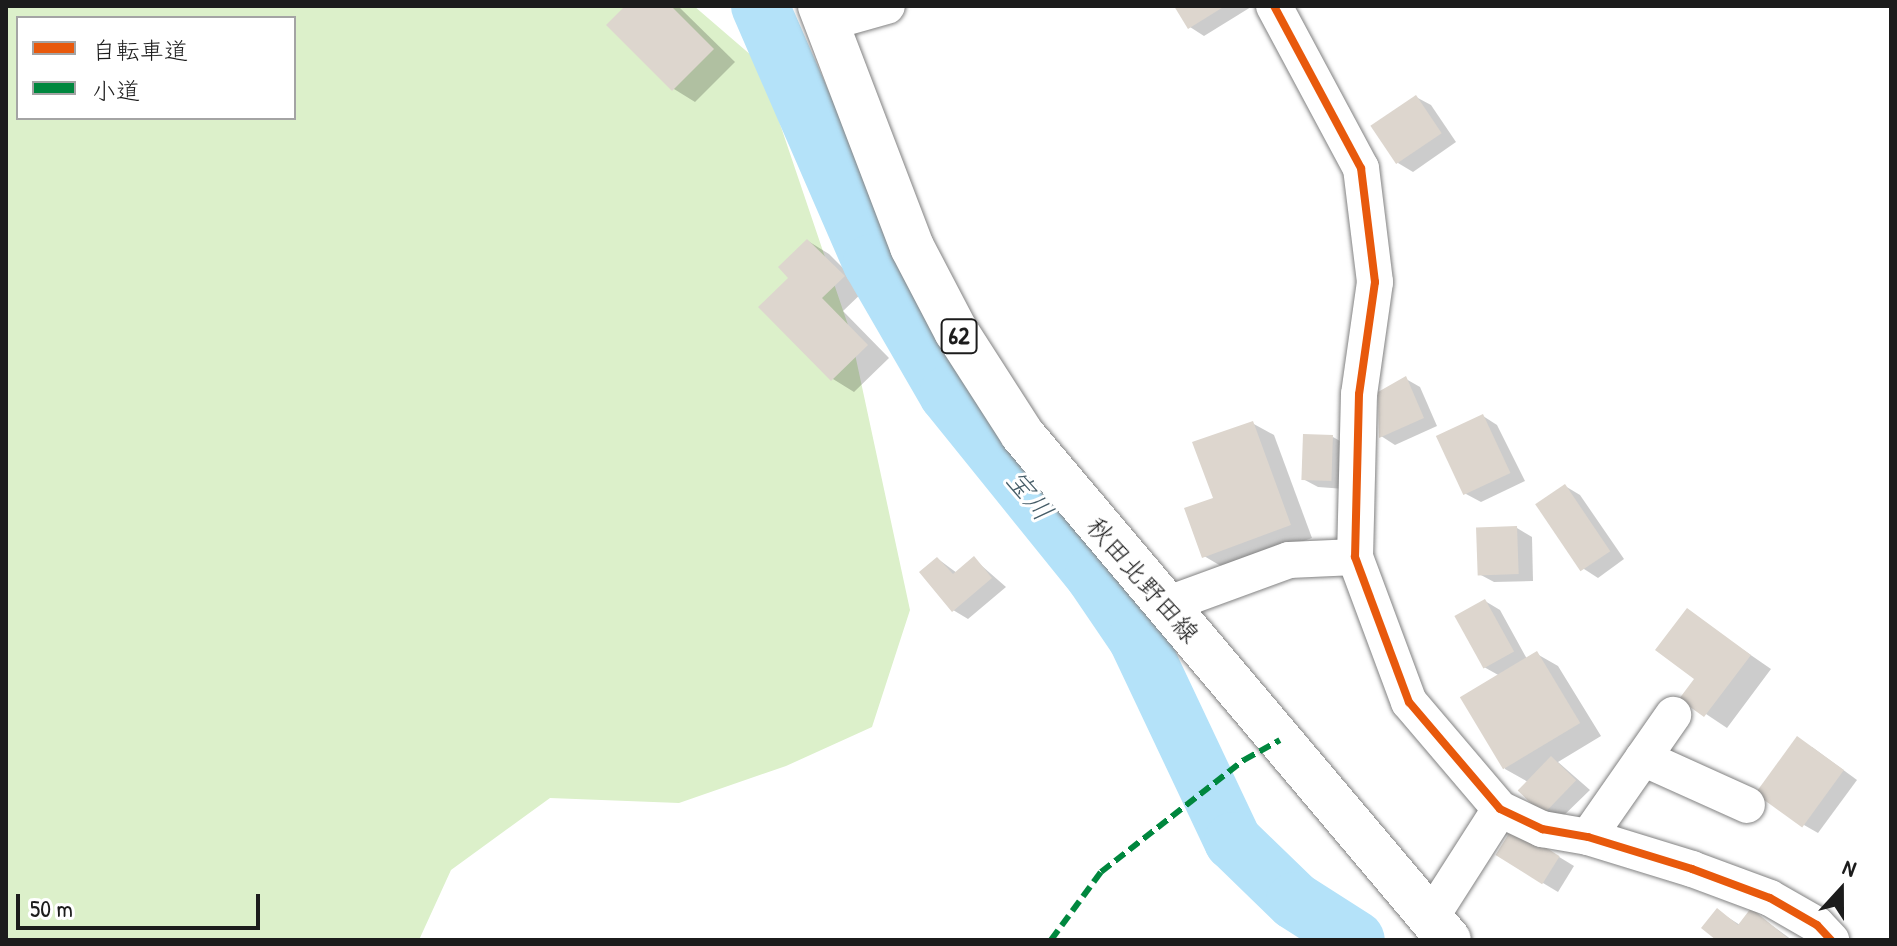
<!DOCTYPE html>
<meta charset="utf-8">
<style>
body{margin:0}
#map{position:relative;width:1897px;height:946px;overflow:hidden;background:#fff;font-family:"Patrick Hand","Klee One",sans-serif}
div>[style]{position:absolute}
[style*='--x']{left:calc(var(--x)*1px);top:calc(var(--y)*1px);width:calc(var(--w)*1px);rotate:calc(var(--a)*1deg)}
.green>*{inset:0;background:#dcf0ca}
.shadow>*{inset:0;background:#0003}
.river>*{height:58px;margin:-29px;padding:0 29px;transform-origin:29px;border-radius:29px;background:#b4e2f9}
.building>*{inset:0;background:#ddd6ce;transform-origin:0 0}
.roads{filter:drop-shadow(0 0 2px #828282) drop-shadow(0 0 2px #828282)}
.street>*{height:36px;margin:-18px;padding:0 18px;transform-origin:18px;border-radius:18px;background:#fff}
.primary>*{height:44px;margin:-22px;padding:0 22px;transform-origin:22px;border-radius:22px;background:#fff}
.quiet>*{height:6px;margin-top:-3px;transform-origin:0;background:repeating-linear-gradient(90deg,#00873e 0 12px,transparent 0 18px)}
.cycleway>*{height:8px;margin:-4px;padding:0 4px;transform-origin:4px;border-radius:4px;background:#e8590c}
span{translate:-50% -50%;white-space:nowrap;text-align:center;line-height:1.15;-webkit-text-stroke:6px #fff;paint-order:stroke}
.shield-label span{padding:2px 6px;background:#fff;border:2px solid;border-radius:6px;-webkit-text-stroke-width:0}
.shield-label{font-size:24px;color:#1c1c1c;font-weight:700}
.street-label{font-size:26px;color:#1c1c1c}
.water-label{font-size:28px;color:#465d68;font-style:italic}
.frame{position:absolute;inset:0;border:8px solid #1c1c1c;pointer-events:none}
.legend{position:absolute;left:16px;top:16px;width:280px;height:104px;box-sizing:border-box;background:#fff;border:2px solid #a4a4a4;margin:0;padding:10px 14px;list-style:none;font-size:24px;color:#1c1c1c}
.legend li{display:flex;align-items:center;gap:16px;height:40px}
.legend b{width:40px;border:2px solid #a4a4a4}
.north{position:absolute;left:1801px;top:850px;width:80px;height:80px;-webkit-text-stroke:6px #fff;paint-order:stroke;rotate:21deg;font-size:22px;font-weight:700;line-height:32px;text-align:center;color:#1c1c1c}
.north::after{content:'';display:block;margin:auto;width:28px;height:36px;background:#1c1c1c;clip-path:polygon(50% 0,100% 100%,50% 72%,0 100%)}
.scale{position:absolute;left:16px;top:894px;width:244px;height:36px;box-sizing:border-box;border:4px solid #1c1c1c;border-top:0;padding-left:10px;font-size:24px;line-height:28px;white-space:nowrap;color:#1c1c1c;-webkit-text-stroke:6px #fff;paint-order:stroke}
</style>
<div id="map">
<div class="green">
<i style="clip-path:polygon(evenodd,6px 6px,694px 6px,759px 62px,850px 331px,910px 610px,872px 727px,786px 766px,679px 803px,550px 798px,451px 870px,419px 940px,6px 940px,6px 6px,18px 18px,294px 18px,294px 118px,18px 118px,18px 18px)"></i>
</div>
<div class="shadow">
<i style="clip-path:polygon(628px 6px,678px 6px,735px 62px,695px 102px,674px 89px)"></i>
<i style="clip-path:polygon(1177px 6px,1250px 6px,1251px 7px,1204px 36px,1190px 27px)"></i>
<i style="clip-path:polygon(1416px 97px,1431px 105px,1456px 142px,1413px 172px,1398px 163px)"></i>
<i style="clip-path:polygon(808px 241px,829px 254px,865px 290px,843px 311px,889px 358px,854px 392px,833px 379px,761px 307px,791px 278px)"></i>
<i style="clip-path:polygon(1406px 379px,1420px 387px,1437px 426px,1395px 445px,1381px 436px)"></i>
<i style="clip-path:polygon(1483px 416px,1497px 425px,1525px 481px,1481px 502px,1466px 494px)"></i>
<i style="clip-path:polygon(1252px 423px,1274px 435px,1312px 538px,1226px 569px,1204px 556px,1215px 500px)"></i>
<i style="clip-path:polygon(1333px 437px,1347px 445px,1345px 489px,1318px 487px,1303px 479px)"></i>
<i style="clip-path:polygon(1565px 486px,1580px 495px,1624px 559px,1598px 578px,1584px 569px)"></i>
<i style="clip-path:polygon(1517px 528px,1532px 537px,1533px 581px,1494px 582px,1479px 574px)"></i>
<i style="clip-path:polygon(938px 559px,957px 573px,974px 559px,1006px 587px,968px 619px,953px 610px)"></i>
<i style="clip-path:polygon(1485px 601px,1500px 610px,1527px 659px,1537px 654px,1558px 666px,1601px 736px,1558px 762px,1590px 790px,1558px 821px,1543px 813px,1528px 782px,1505px 769px,1500px 676px,1484px 667px)"></i>
<i style="clip-path:polygon(1687px 611px,1771px 669px,1727px 728px,1682px 698px,1696px 678px)"></i>
<i style="clip-path:polygon(1812px 747px,1857px 780px,1818px 833px,1804px 825px)"></i>
<i style="clip-path:polygon(1528px 838px,1574px 866px,1558px 892px,1543px 883px)"></i>
<i style="clip-path:polygon(1718px 911px,1740px 925px,1752px 911px,1792px 940px,1719px 940px)"></i>
</div>
<div class="river">
<i style="--x:760;--y:6;--w:280;--a:66.5"></i>
<i style="--x:872;--y:263;--w:151;--a:59.9"></i>
<i style="--x:948;--y:394;--w:233;--a:51.1"></i>
<i style="--x:1094;--y:575;--w:76;--a:55.7"></i>
<i style="--x:1137;--y:638;--w:225;--a:64.7"></i>
<i style="--x:1233;--y:841;--w:86;--a:44.1"></i>
<i style="--x:1295;--y:901;--w:72;--a:32.6"></i>
</div>
<div class="building">
<i style="clip-path:polygon(625px 6px,671px 6px,714px 49px,672px 91px,606px 25px)"></i>
<i style="clip-path:polygon(1174px 6px,1225px 6px,1188px 29px)"></i>
<i style="left:1416px;top:95px;width:46px;height:55px;rotate:56deg"></i>
<i style="clip-path:polygon(807px 239px,845px 276px,822px 298px,868px 345px,831px 381px,758px 307px,788px 278px,778px 267px)"></i>
<i style="clip-path:polygon(1406px 376px,1424px 418px,1379px 438px,1378px 392px)"></i>
<i style="left:1483px;top:414px;width:65px;height:52px;rotate:65deg"></i>
<i style="clip-path:polygon(1253px 421px,1291px 525px,1202px 558px,1184px 508px,1213px 498px,1192px 442px)"></i>
<i style="left:1303px;top:434px;width:30px;height:46px;rotate:2deg"></i>
<i style="left:1565px;top:484px;width:81px;height:36px;rotate:56deg"></i>
<i style="left:1517px;top:526px;width:48px;height:41px;rotate:88deg"></i>
<i style="clip-path:polygon(974px 556px,992px 578px,952px 612px,919px 572px,937px 557px,953px 574px)"></i>
<i style="left:1485px;top:599px;width:60px;height:35px;rotate:61deg"></i>
<i style="clip-path:polygon(1687px 608px,1751px 655px,1704px 717px,1679px 699px,1694px 679px,1655px 650px)"></i>
<i style="left:1537px;top:651px;width:84px;height:90px;rotate:59deg"></i>
<i style="left:1797px;top:736px;width:58px;height:71px;rotate:36deg"></i>
<i style="left:1551px;top:756px;width:35px;height:48px;rotate:44deg"></i>
<i style="left:1513px;top:827px;width:55px;height:33px;rotate:32deg"></i>
<i style="clip-path:polygon(1717px 908px,1738px 925px,1751px 908px,1790px 940px,1716px 940px,1701px 928px)"></i>
</div>
<div class="roads">
<div class="street">
<i style="--x:1274;--y:6;--w:184;--a:61.8"></i>
<i style="--x:1361;--y:168;--w:115;--a:83"></i>
<i style="--x:1375;--y:282;--w:113;--a:98.1"></i>
<i style="--x:1359;--y:394;--w:163;--a:91.4"></i>
<i style="--x:1355;--y:557;--w:155;--a:69.6"></i>
<i style="--x:1409;--y:702;--w:140;--a:49.6"></i>
<i style="--x:1500;--y:809;--w:47;--a:25.5"></i>
<i style="--x:1542;--y:829;--w:47;--a:9.9"></i>
<i style="--x:1588;--y:837;--w:109;--a:17.1"></i>
<i style="--x:1692;--y:869;--w:83;--a:20.4"></i>
<i style="--x:1770;--y:898;--w:54;--a:29.9"></i>
<i style="--x:1817;--y:925;--w:21;--a:47"></i>
<i style="--x:830;--y:22;--w:59;--a:-15.7"></i>
<i style="--x:1166;--y:605;--w:131;--a:-20.1"></i>
<i style="--x:1289;--y:560;--w:66;--a:-2.6"></i>
<i style="--x:1643;--y:758;--w:114;--a:24.3"></i>
<i style="--x:1588;--y:837;--w:149;--a:-55.1"></i>
<i style="--x:1431;--y:917;--w:128;--a:-57.4"></i>
</div>
<div class="primary">
<i style="--x:820;--y:6;--w:258;--a:69.1"></i>
<i style="--x:912;--y:247;--w:95;--a:62.4"></i>
<i style="--x:956;--y:331;--w:122;--a:57.3"></i>
<i style="--x:1022;--y:434;--w:662;--a:49.84"></i>
</div>
</div>
<div class="quiet">
<i style="--x:1051;--y:940;--w:84;--a:-53.7"></i>
<i style="--x:1101;--y:872;--w:182;--a:-38.1"></i>
<i style="--x:1244;--y:760;--w:41;--a:-29.1"></i>
</div>
<div class="cycleway">
<i style="--x:1274;--y:6;--w:184;--a:61.8"></i>
<i style="--x:1361;--y:168;--w:115;--a:83"></i>
<i style="--x:1375;--y:282;--w:113;--a:98.1"></i>
<i style="--x:1359;--y:394;--w:163;--a:91.4"></i>
<i style="--x:1355;--y:557;--w:155;--a:69.6"></i>
<i style="--x:1409;--y:702;--w:140;--a:49.6"></i>
<i style="--x:1500;--y:809;--w:47;--a:25.5"></i>
<i style="--x:1542;--y:829;--w:47;--a:9.9"></i>
<i style="--x:1588;--y:837;--w:109;--a:17.1"></i>
<i style="--x:1692;--y:869;--w:83;--a:20.4"></i>
<i style="--x:1770;--y:898;--w:54;--a:29.9"></i>
<i style="--x:1817;--y:925;--w:21;--a:47"></i>
</div>
<div class="shield-label">
<span style="left:959px;top:336px">62</span>
</div>
<div class="street-label">
<span style="left:1143px;top:580px;rotate:49deg">秋田北野田線</span>
</div>
<div class="water-label">
<span style="left:1030px;top:495px;rotate:51deg">宝川</span>
</div>
<div class="frame"></div>
<ul class="legend">
<li><b style="height:10px;background:#e8590c"></b>自転車道</li>
<li><b style="height:10px;background:#00873e"></b>小道</li>
</ul>
<div class="north">N</div>
<div class="scale">50 m</div>
</div>
